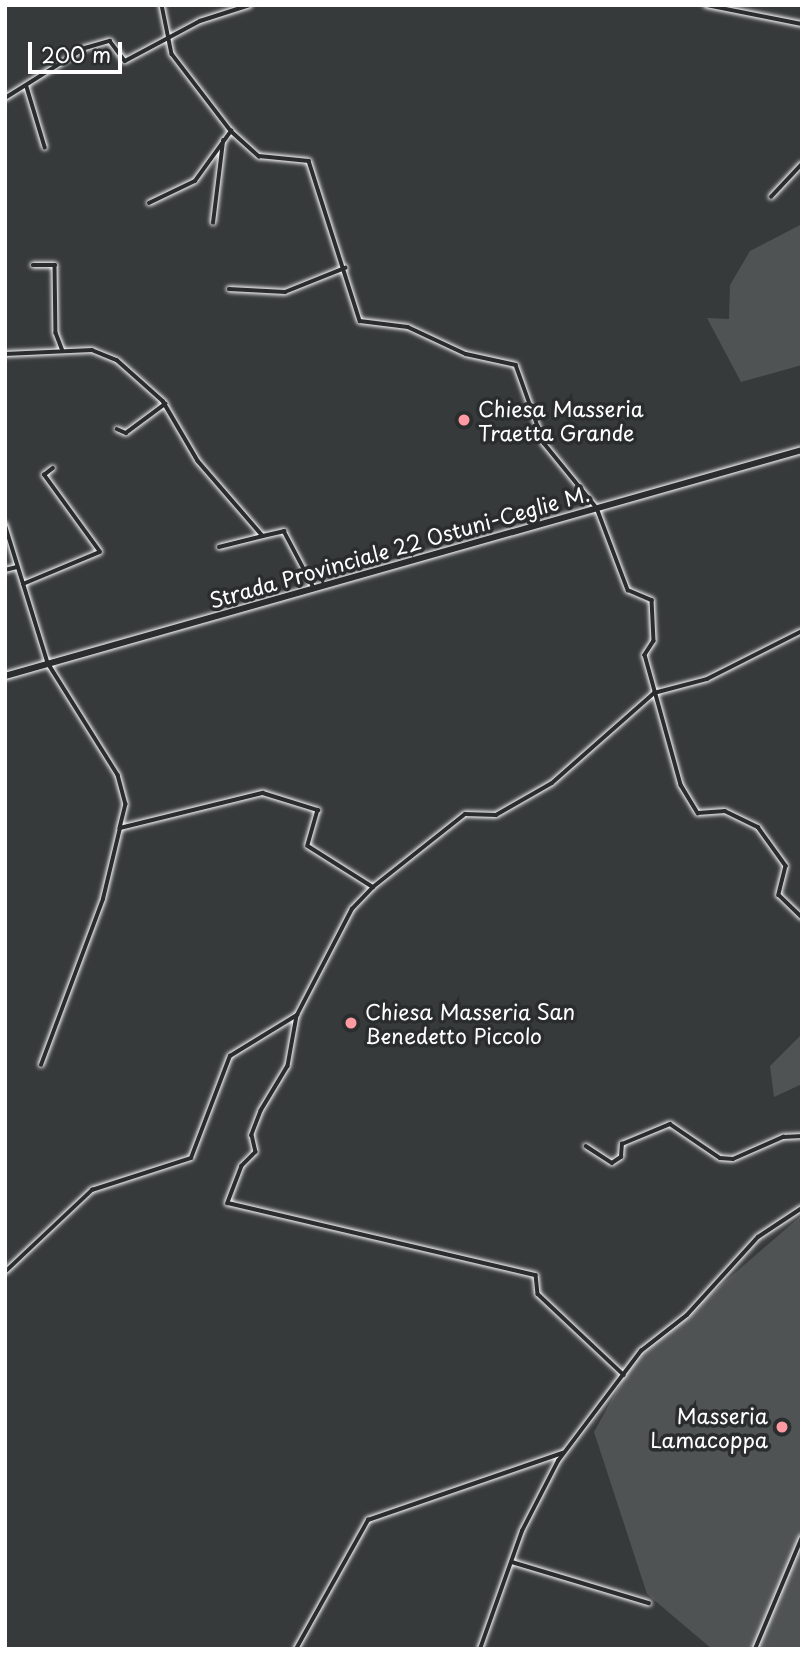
<!DOCTYPE html>
<style>
body{margin:0}
#map{position:relative;width:807px;height:1654px;overflow:hidden;background:#373a3b;font-family:"Playpen Sans",sans-serif}
div>[style]{position:absolute}
[style*='--x']{left:calc(var(--x)*1px);top:calc(var(--y)*1px);width:calc(var(--w)*1px);rotate:calc(var(--a)*1deg)}
.green>*{inset:0;background:#505354}
.roads{filter:drop-shadow(0 0 2px #fff) drop-shadow(0 0 2px #fff)}
.street>*{height:3.5px;margin:-1.75px;padding:0 1.75px;transform-origin:1.75px;border-radius:1.75px;background:#2a2d2e}
.secondary>*{height:6px;margin:-3px;padding:0 3px;transform-origin:3px;border-radius:3px;background:#2a2d2e}
.dots>*{width:19px;height:19px;translate:-50% -50%;box-sizing:border-box;border:4px solid #2a2d2e;border-radius:50%}
span{translate:-50% -50%;white-space:nowrap;text-align:center;line-height:1.15;-webkit-text-stroke:7px #2a2d2e;paint-order:stroke}
.poi-label{font-size:21px;color:#fff}
.left{translate:0 -50%;text-align:left}
.right{translate:-100% -50%;text-align:right}
.street-label{font-size:21px;color:#fff}
.frame{position:absolute;inset:0;border:7px solid #fff;pointer-events:none}
.scale{position:absolute;left:28px;top:42px;width:94px;height:32px;box-sizing:border-box;border:4px solid #fff;border-top:0;padding-left:9px;font-size:21px;line-height:24px;white-space:nowrap;color:#fff;-webkit-text-stroke:5px #2a2d2e;paint-order:stroke}
</style>
<div id="map">
<div class="green">
<i style="clip-path:polygon(802px 224px,802px 365px,741px 382px,707px 318px,729px 319px,730px 285px,750px 251px)"></i>
<i style="clip-path:polygon(802px 1034px,802px 1084px,774px 1097px,770px 1066px)"></i>
<i style="clip-path:polygon(802px 1215px,802px 1649px,712px 1649px,647px 1594px,594px 1432px,633px 1361px)"></i>
</div>
<div class="roads">
<div class="street">
<i style="--x:162;--y:5;--w:50;--a:78.5"></i>
<i style="--x:172;--y:54;--w:97;--a:52.5"></i>
<i style="--x:231;--y:131;--w:38;--a:42"></i>
<i style="--x:259;--y:156;--w:50;--a:5.7"></i>
<i style="--x:309;--y:161;--w:168;--a:72.3"></i>
<i style="--x:360;--y:321;--w:48;--a:7.1"></i>
<i style="--x:408;--y:327;--w:64;--a:25"></i>
<i style="--x:466;--y:354;--w:51;--a:12.4"></i>
<i style="--x:516;--y:365;--w:83;--a:70.3"></i>
<i style="--x:544;--y:443;--w:84;--a:50.8"></i>
<i style="--x:597;--y:508;--w:88;--a:69.3"></i>
<i style="--x:628;--y:590;--w:26;--a:23"></i>
<i style="--x:652;--y:600;--w:41;--a:87.2"></i>
<i style="--x:654;--y:641;--w:17;--a:123"></i>
<i style="--x:645;--y:655;--w:135;--a:74.5"></i>
<i style="--x:681;--y:785;--w:33;--a:59"></i>
<i style="--x:698;--y:813;--w:27;--a:-4"></i>
<i style="--x:725;--y:811;--w:37;--a:26"></i>
<i style="--x:758;--y:827;--w:48;--a:54.3"></i>
<i style="--x:786;--y:866;--w:30;--a:104"></i>
<i style="--x:779;--y:895;--w:32;--a:44"></i>
<i style="--x:706;--y:5;--w:98;--a:11.2"></i>
<i style="--x:27;--y:87;--w:63;--a:73.3"></i>
<i style="--x:5;--y:98;--w:94;--a:-32"></i>
<i style="--x:85;--y:48;--w:26;--a:-16"></i>
<i style="--x:110;--y:41;--w:25;--a:53"></i>
<i style="--x:125;--y:61;--w:85;--a:-28.1"></i>
<i style="--x:200;--y:21;--w:52;--a:-17.7"></i>
<i style="--x:771;--y:197;--w:45;--a:-46.8"></i>
<i style="--x:149;--y:203;--w:51;--a:-25.6"></i>
<i style="--x:195;--y:181;--w:62;--a:-54.2"></i>
<i style="--x:213;--y:223;--w:83;--a:-83"></i>
<i style="--x:33;--y:265;--w:22;--a:0"></i>
<i style="--x:55;--y:265;--w:68;--a:89.2"></i>
<i style="--x:56;--y:333;--w:19;--a:69"></i>
<i style="--x:229;--y:289;--w:56;--a:3.1"></i>
<i style="--x:285;--y:292;--w:65;--a:-21.8"></i>
<i style="--x:5;--y:354;--w:87;--a:-2.6"></i>
<i style="--x:92;--y:350;--w:27;--a:22"></i>
<i style="--x:117;--y:360;--w:62;--a:41.7"></i>
<i style="--x:163;--y:401;--w:69;--a:59.7"></i>
<i style="--x:198;--y:461;--w:99;--a:49.1"></i>
<i style="--x:263;--y:536;--w:22;--a:-13"></i>
<i style="--x:284;--y:531;--w:64;--a:62.2"></i>
<i style="--x:117;--y:429;--w:10;--a:24"></i>
<i style="--x:126;--y:433;--w:49;--a:-36.6"></i>
<i style="--x:5;--y:524;--w:145;--a:72.8"></i>
<i style="--x:48;--y:663;--w:132;--a:58"></i>
<i style="--x:118;--y:775;--w:30;--a:75"></i>
<i style="--x:126;--y:804;--w:25;--a:104"></i>
<i style="--x:120;--y:828;--w:147;--a:-13.8"></i>
<i style="--x:263;--y:793;--w:58;--a:17.2"></i>
<i style="--x:318;--y:810;--w:37;--a:106"></i>
<i style="--x:308;--y:846;--w:77;--a:32.2"></i>
<i style="--x:219;--y:547;--w:45;--a:-14"></i>
<i style="--x:5;--y:570;--w:12;--a:-14"></i>
<i style="--x:23;--y:584;--w:83;--a:-22.6"></i>
<i style="--x:100;--y:552;--w:95;--a:-126"></i>
<i style="--x:44;--y:475;--w:11;--a:-38"></i>
<i style="--x:297;--y:1016;--w:51;--a:100.2"></i>
<i style="--x:288;--y:1066;--w:52;--a:121"></i>
<i style="--x:261;--y:1111;--w:26;--a:111"></i>
<i style="--x:252;--y:1135;--w:17;--a:77"></i>
<i style="--x:256;--y:1152;--w:20;--a:135"></i>
<i style="--x:242;--y:1166;--w:40;--a:111"></i>
<i style="--x:228;--y:1203;--w:316;--a:13.2"></i>
<i style="--x:536;--y:1275;--w:19;--a:84"></i>
<i style="--x:538;--y:1294;--w:118;--a:43.3"></i>
<i style="--x:41;--y:1065;--w:177;--a:-69.5"></i>
<i style="--x:103;--y:899;--w:73;--a:-76.5"></i>
<i style="--x:586;--y:1146;--w:31;--a:33"></i>
<i style="--x:612;--y:1163;--w:11;--a:-34"></i>
<i style="--x:621;--y:1157;--w:13;--a:-86"></i>
<i style="--x:622;--y:1144;--w:52;--a:-22.6"></i>
<i style="--x:670;--y:1124;--w:60;--a:34.2"></i>
<i style="--x:720;--y:1158;--w:13;--a:4"></i>
<i style="--x:733;--y:1159;--w:55;--a:-23.7"></i>
<i style="--x:783;--y:1137;--w:19;--a:-3"></i>
<i style="--x:5;--y:1272;--w:120;--a:-43.3"></i>
<i style="--x:92;--y:1190;--w:104;--a:-17.9"></i>
<i style="--x:191;--y:1158;--w:109;--a:-69.1"></i>
<i style="--x:230;--y:1056;--w:79;--a:-31.5"></i>
<i style="--x:297;--y:1015;--w:119;--a:-62.6"></i>
<i style="--x:352;--y:909;--w:30;--a:-46"></i>
<i style="--x:373;--y:887;--w:117;--a:-38.4"></i>
<i style="--x:465;--y:814;--w:31;--a:2"></i>
<i style="--x:496;--y:815;--w:64;--a:-29.7"></i>
<i style="--x:552;--y:783;--w:136;--a:-41.4"></i>
<i style="--x:654;--y:693;--w:55;--a:-14.8"></i>
<i style="--x:707;--y:679;--w:106;--a:-26.8"></i>
<i style="--x:512;--y:1562;--w:143;--a:16.7"></i>
<i style="--x:296;--y:1649;--w:148;--a:-60.8"></i>
<i style="--x:368;--y:1520;--w:206;--a:-19"></i>
<i style="--x:480;--y:1649;--w:125;--a:-70.4"></i>
<i style="--x:522;--y:1531;--w:79;--a:-62.8"></i>
<i style="--x:558;--y:1461;--w:138;--a:-53"></i>
<i style="--x:641;--y:1351;--w:58;--a:-38"></i>
<i style="--x:687;--y:1315;--w:105;--a:-47.7"></i>
<i style="--x:758;--y:1237;--w:53;--a:-33.4"></i>
<i style="--x:755;--y:1649;--w:121;--a:-67.2"></i>
</div>
<div class="secondary">
<i style="--x:5;--y:676;--w:828;--a:-15.83"></i>
</div>
</div>
<div class="dots">
<i style="left:464px;top:420px;background:#ff9aa2"></i>
<i style="left:351px;top:1023px;background:#ff9aa2"></i>
<i style="left:782px;top:1427px;background:#ff9aa2"></i>
</div>
<div class="poi-label">
<span class="left" style="left:478px;top:420px">Chiesa Masseria<br>Traetta Grande</span>
<span class="left" style="left:365px;top:1023px">Chiesa Masseria San<br>Benedetto Piccolo</span>
<span class="right" style="left:768px;top:1427px">Masseria<br>Lamacoppa</span>
</div>
<div class="street-label">
<span style="left:399px;top:546px;rotate:-16deg">Strada Provinciale 22 Ostuni-Ceglie M.</span>
</div>
<div class="frame"></div>
<div class="scale">200 m</div>
</div>
